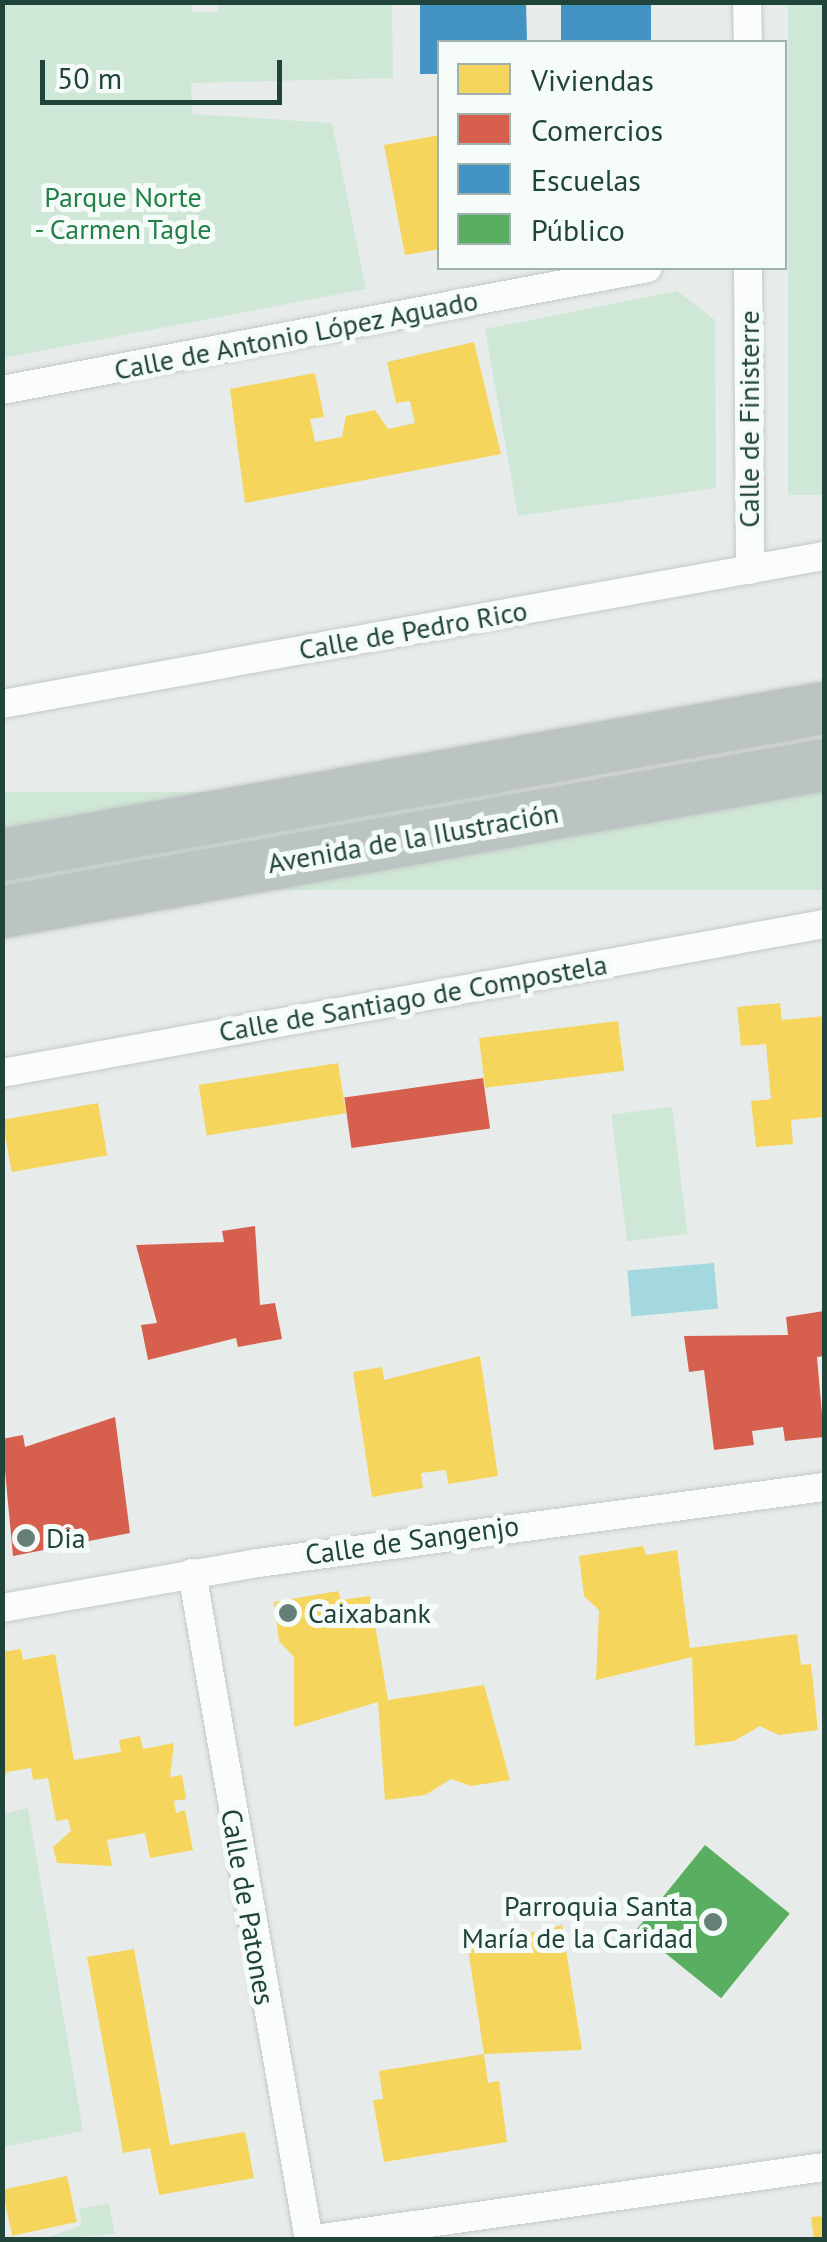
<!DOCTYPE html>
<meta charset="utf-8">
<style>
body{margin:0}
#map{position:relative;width:827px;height:2242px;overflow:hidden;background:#e7ecea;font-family:"PT Sans",sans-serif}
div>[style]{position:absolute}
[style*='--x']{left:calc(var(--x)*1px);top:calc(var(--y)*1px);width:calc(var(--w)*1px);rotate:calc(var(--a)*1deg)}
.green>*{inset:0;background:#cfe7d6;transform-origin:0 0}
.water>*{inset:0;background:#a3d8df;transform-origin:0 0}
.homes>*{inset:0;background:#f6d55c;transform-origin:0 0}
.shops>*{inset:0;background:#d6604d;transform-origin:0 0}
.schools>*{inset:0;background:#4393c3;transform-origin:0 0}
.public>*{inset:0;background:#5aae61;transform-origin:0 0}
.roads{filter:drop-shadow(0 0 2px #c4c9c7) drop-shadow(0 0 2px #c4c9c7)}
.street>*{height:28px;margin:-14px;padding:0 14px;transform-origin:14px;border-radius:14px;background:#fbfcfc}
.highway>*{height:52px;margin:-26px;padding:0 26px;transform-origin:26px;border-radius:26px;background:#bbc4c2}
.dots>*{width:28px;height:28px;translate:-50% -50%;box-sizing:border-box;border:5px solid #f5fbf8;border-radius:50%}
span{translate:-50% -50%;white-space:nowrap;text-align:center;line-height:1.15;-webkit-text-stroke:10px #f5fbf8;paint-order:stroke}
.park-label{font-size:28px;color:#258047}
.street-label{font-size:28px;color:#21443a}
.poi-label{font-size:28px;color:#21443a}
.left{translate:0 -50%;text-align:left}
.right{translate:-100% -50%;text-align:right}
.frame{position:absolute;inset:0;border:5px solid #21443a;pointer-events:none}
.legend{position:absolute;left:437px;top:40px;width:350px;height:230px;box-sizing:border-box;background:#f5fbf8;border:2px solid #a0b2ac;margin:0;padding:12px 18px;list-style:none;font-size:30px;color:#21443a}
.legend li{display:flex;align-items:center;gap:20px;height:50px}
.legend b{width:50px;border:2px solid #a0b2ac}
.scale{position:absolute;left:40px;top:60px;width:242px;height:45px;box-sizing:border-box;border:5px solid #21443a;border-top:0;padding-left:12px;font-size:30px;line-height:35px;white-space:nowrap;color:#21443a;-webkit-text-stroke:8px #f5fbf8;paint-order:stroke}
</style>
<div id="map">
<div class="green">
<i style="clip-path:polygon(219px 2px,392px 3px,393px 78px,191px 83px,192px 114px,332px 123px,366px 289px,3px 358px,3px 3px,191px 3px,192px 12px,218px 12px)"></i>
<i style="left:788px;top:3px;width:36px;height:492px"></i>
<i style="clip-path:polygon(677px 291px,715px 320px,716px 488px,518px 516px,485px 329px)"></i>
<i style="left:824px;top:792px;width:98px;height:835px;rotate:90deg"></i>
<i style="left:672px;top:1107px;width:128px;height:61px;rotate:83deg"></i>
<i style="clip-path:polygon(28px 1808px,83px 2131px,3px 2147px,3px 1814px)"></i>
<i style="clip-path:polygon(109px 2203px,115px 2234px,43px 2239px,82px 2225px,79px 2209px)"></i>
</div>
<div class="water">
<i style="left:714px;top:1263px;width:46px;height:87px;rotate:85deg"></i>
</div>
<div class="homes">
<i style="clip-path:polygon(440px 135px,440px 249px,405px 255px,384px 145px)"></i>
<i style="clip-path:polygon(474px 342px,501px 454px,245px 503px,230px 389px,315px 373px,324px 417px,310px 419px,315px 442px,342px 437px,346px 416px,375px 410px,388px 429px,415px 423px,410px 401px,396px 403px,387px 362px)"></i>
<i style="clip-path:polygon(780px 1003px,782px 1020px,824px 1016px,824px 1117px,791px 1120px,793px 1144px,756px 1147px,751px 1101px,771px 1099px,766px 1044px,741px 1046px,737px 1007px)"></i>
<i style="left:618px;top:1021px;width:50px;height:140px;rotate:83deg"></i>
<i style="left:338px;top:1063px;width:51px;height:141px;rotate:81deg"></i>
<i style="left:98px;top:1103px;width:53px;height:97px;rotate:80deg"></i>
<i style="clip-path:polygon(480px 1356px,498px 1476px,448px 1484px,446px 1470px,421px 1473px,423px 1488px,372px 1497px,353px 1372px,382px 1367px,384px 1380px)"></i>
<i style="clip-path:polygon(643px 1546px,646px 1555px,677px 1550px,690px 1648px,797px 1634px,801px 1665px,811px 1664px,818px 1730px,779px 1735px,760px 1726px,734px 1741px,695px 1746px,692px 1657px,596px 1680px,599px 1610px,584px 1596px,579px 1556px)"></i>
<i style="clip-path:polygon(338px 1591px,341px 1600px,370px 1596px,388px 1700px,484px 1685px,510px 1780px,471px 1786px,451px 1779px,425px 1795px,385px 1800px,378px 1702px,294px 1727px,294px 1657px,279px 1641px,274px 1602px)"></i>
<i style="clip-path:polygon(21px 1649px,23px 1660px,55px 1654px,74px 1760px,121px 1752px,119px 1740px,140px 1736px,143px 1749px,174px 1743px,170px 1777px,182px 1775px,186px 1799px,174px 1801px,176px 1813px,185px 1810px,193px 1850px,150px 1858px,145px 1833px,107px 1840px,112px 1866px,57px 1863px,53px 1847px,71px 1831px,68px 1819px,56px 1821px,48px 1778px,33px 1780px,31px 1768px,7px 1772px,2px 1783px,2px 1652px)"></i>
<i style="clip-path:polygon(562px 1925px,582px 2050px,484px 2054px,468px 1949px)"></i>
<i style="clip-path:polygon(134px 1949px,170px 2145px,245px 2132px,254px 2178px,159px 2195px,150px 2148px,123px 2153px,87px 1957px)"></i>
<i style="clip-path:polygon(484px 2054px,488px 2083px,499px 2081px,507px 2142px,384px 2162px,373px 2100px,383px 2099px,379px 2071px)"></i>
<i style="left:67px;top:2176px;width:47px;height:66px;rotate:78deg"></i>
<i style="clip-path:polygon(824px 2216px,824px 2240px,814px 2240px,811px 2217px)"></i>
</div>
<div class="shops">
<i style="left:483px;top:1078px;width:51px;height:140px;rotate:82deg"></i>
<i style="clip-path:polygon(255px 1226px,260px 1305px,275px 1303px,282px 1339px,238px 1347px,236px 1338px,148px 1360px,141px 1325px,157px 1323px,136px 1245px,224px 1242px,222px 1231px)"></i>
<i style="clip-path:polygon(824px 1311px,824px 1356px,817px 1357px,824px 1437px,785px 1441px,783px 1427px,752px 1431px,754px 1445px,714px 1450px,704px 1370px,689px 1372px,684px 1336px,788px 1335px,786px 1317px)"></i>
<i style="clip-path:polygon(115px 1417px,130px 1533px,84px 1542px,82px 1528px,56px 1533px,59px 1547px,13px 1556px,2px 1439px,23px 1435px,25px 1447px)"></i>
</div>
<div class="schools">
<i style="clip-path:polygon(420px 2px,526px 2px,527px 42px,440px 42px,440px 74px,420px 74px)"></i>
<i style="left:561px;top:2px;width:90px;height:40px"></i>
</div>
<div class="public">
<i style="left:705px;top:1845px;width:109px;height:109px;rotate:39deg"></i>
</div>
<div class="roads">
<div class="street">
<i style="--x:747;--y:2;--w:40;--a:88.6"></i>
<i style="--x:748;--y:268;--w:302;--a:89.6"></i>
<i style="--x:2;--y:390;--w:657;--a:-10.69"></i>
<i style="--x:2;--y:704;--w:835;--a:-10.21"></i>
<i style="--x:2;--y:1073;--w:835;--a:-10.27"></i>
<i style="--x:192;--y:1573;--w:677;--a:80.05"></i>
<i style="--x:2;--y:1608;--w:260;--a:-10"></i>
<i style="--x:258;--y:1563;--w:571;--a:-7.65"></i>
<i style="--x:308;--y:2240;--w:521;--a:-8.05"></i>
</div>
<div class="highway">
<i style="--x:2;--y:855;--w:835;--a:-10.14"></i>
<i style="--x:2;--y:912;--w:835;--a:-10.14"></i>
</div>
</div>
<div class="dots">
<i style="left:26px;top:1538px;background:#667f78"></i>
<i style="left:288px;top:1613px;background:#667f78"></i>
<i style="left:713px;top:1922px;background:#667f78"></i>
</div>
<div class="park-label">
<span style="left:123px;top:213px">Parque Norte<br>- Carmen Tagle</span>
</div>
<div class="street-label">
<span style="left:296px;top:335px;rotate:-11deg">Calle de Antonio López Aguado</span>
<span style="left:749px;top:419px;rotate:-90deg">Calle de Finisterre</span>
<span style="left:413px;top:630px;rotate:-10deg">Calle de Pedro Rico</span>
<span style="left:413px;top:838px;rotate:-10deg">Avenida de la Ilustración</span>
<span style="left:413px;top:998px;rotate:-10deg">Calle de Santiago de Compostela</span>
<span style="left:412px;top:1540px;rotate:-8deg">Calle de Sangenjo</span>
<span style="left:248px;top:1907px;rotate:80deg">Calle de Patones</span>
</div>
<div class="poi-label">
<span class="left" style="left:46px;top:1538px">Dia</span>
<span class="left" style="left:308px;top:1613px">Caixabank</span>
<span class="right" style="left:693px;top:1922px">Parroquia Santa<br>María de la Caridad</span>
</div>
<div class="frame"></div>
<ul class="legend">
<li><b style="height:28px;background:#f6d55c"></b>Viviendas</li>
<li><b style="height:28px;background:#d6604d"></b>Comercios</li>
<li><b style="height:28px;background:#4393c3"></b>Escuelas</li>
<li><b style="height:28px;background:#5aae61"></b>Público</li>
</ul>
<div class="scale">50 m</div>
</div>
